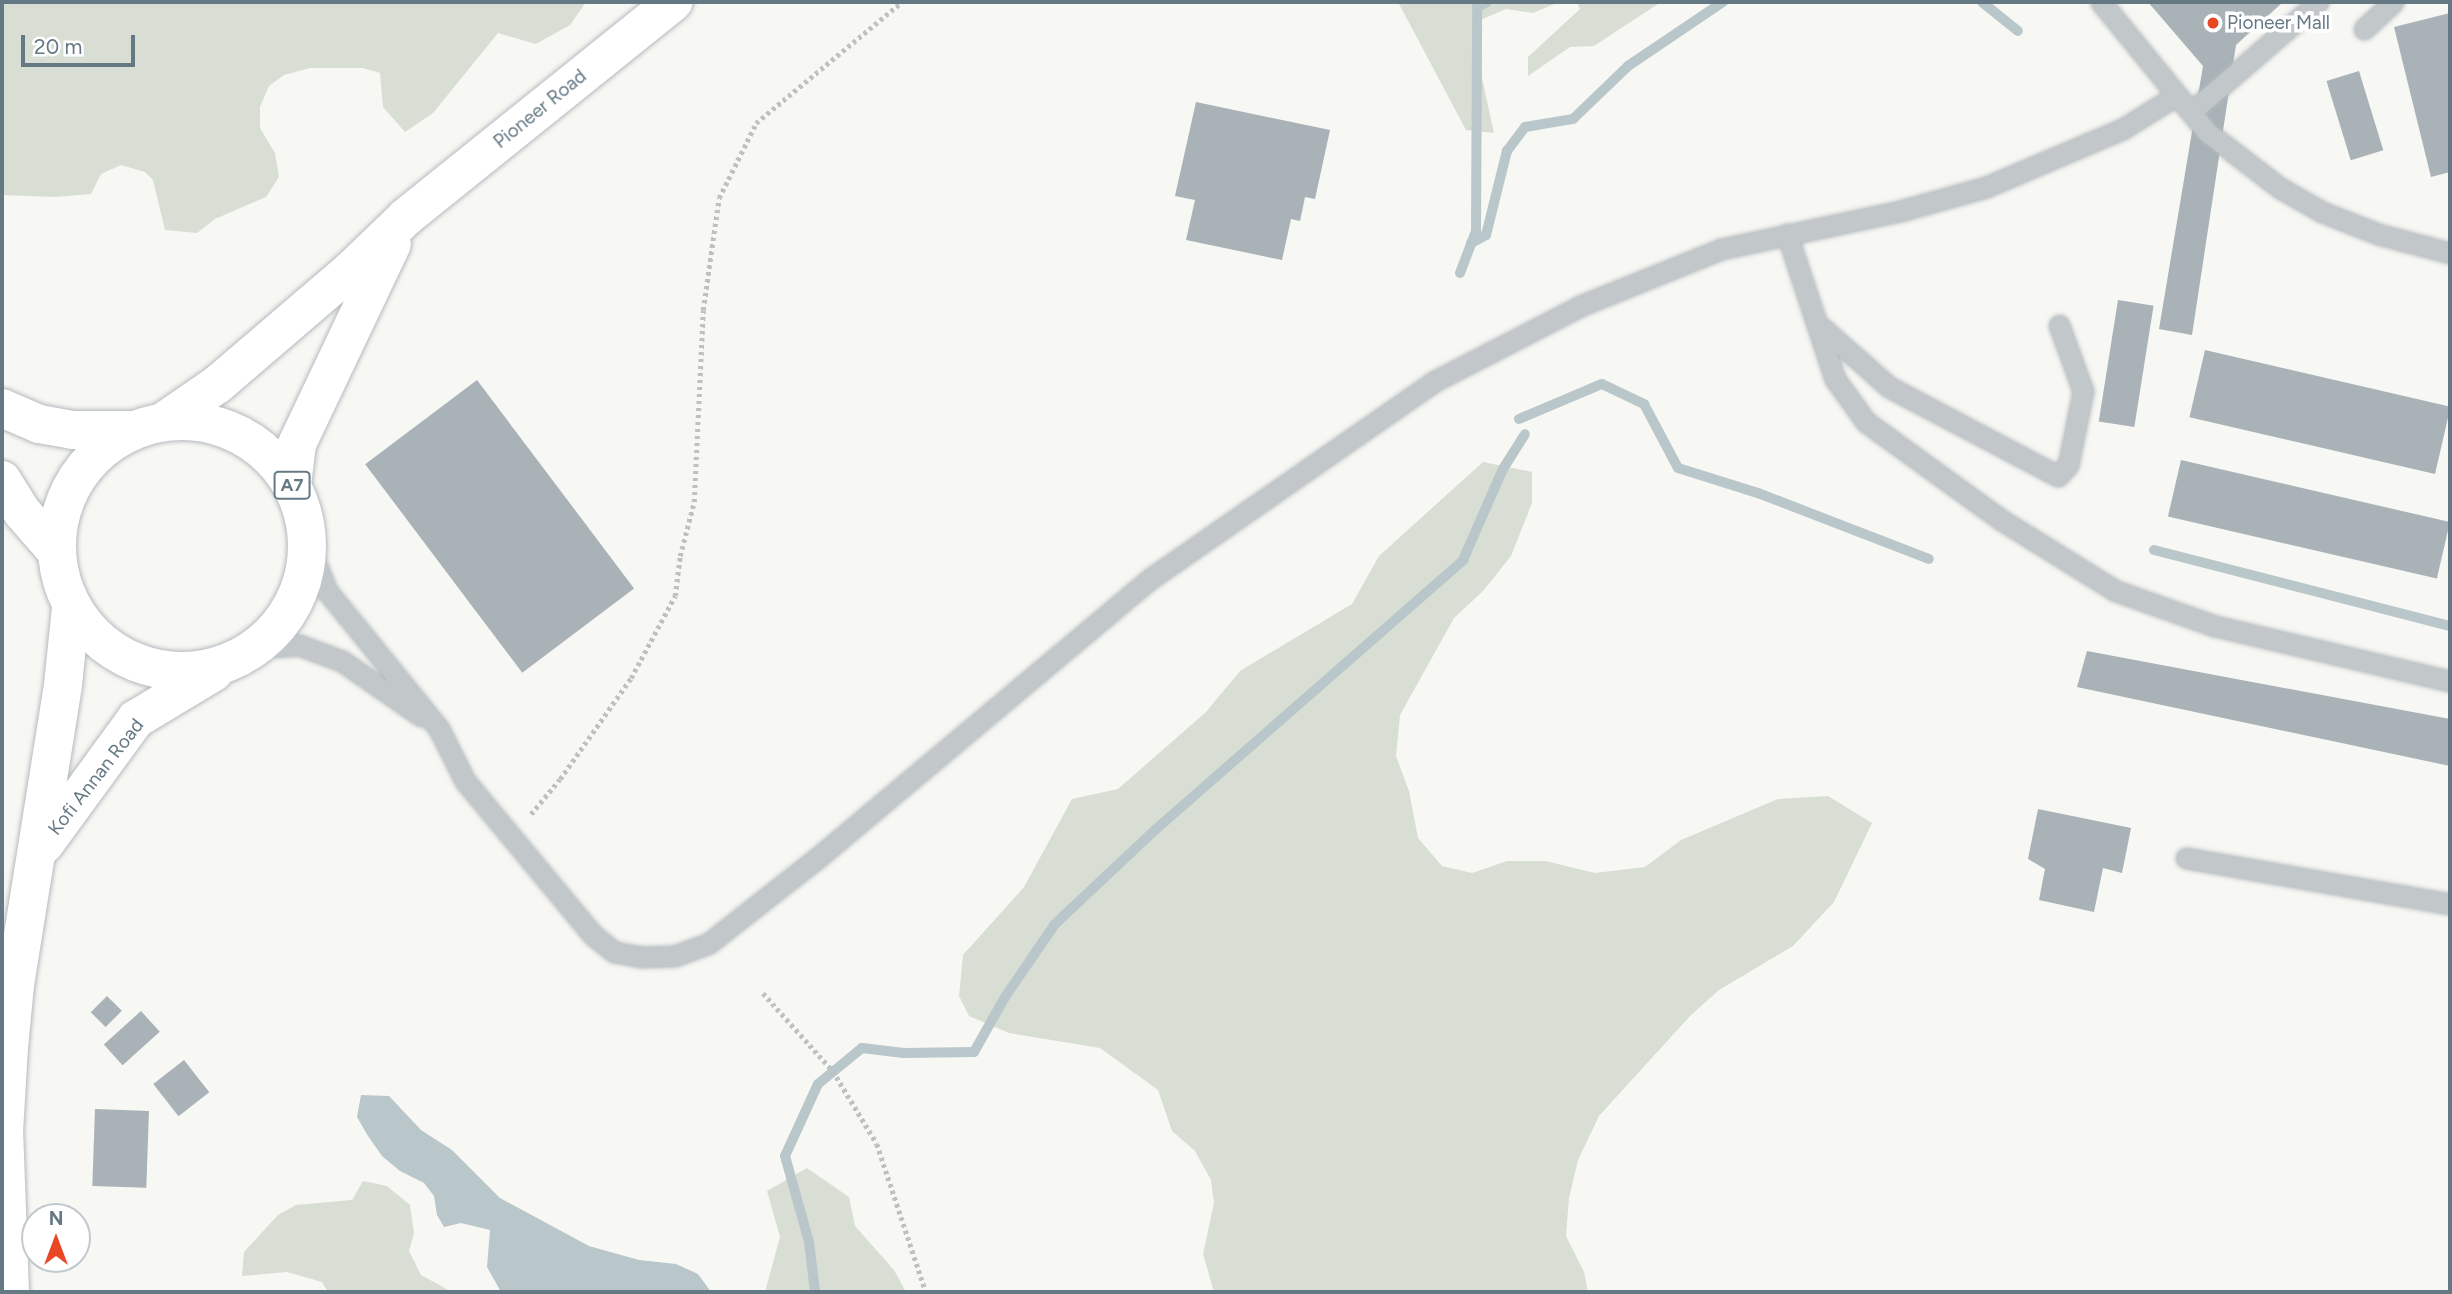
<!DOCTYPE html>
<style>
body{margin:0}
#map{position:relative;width:2452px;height:1294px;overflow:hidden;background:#f7f7f3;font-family:Figtree,sans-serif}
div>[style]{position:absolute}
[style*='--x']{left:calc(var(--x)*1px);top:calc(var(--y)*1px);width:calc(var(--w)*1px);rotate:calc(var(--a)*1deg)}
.green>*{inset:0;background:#d8ded4}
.water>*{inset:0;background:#bac7ca}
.stream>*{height:10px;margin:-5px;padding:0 5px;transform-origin:5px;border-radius:5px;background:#bac7ca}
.building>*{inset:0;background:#a8b2b7;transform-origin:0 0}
.path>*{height:4.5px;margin-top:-2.25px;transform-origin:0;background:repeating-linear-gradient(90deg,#bec0c2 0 3.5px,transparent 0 7px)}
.roads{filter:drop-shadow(0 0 2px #b4babe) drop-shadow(0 0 2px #b4babe)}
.service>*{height:19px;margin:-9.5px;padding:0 9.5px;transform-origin:9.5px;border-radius:9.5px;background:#c2c7c9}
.secondary>*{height:38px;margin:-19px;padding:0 19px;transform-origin:19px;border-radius:19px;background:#fff}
.primary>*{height:38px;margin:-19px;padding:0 19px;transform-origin:19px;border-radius:19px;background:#fff}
.primary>.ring{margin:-19px;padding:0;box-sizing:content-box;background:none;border:38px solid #fff;border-radius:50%}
.dots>*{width:19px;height:19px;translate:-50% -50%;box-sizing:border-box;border:4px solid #fff;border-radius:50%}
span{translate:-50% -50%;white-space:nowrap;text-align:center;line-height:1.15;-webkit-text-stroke:7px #fff;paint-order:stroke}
.shield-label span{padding:2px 5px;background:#fff;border:2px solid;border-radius:5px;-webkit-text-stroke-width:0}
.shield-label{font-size:18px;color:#657985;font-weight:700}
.poi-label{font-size:19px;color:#657985}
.left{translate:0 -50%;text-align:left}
.street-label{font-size:19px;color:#657985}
.frame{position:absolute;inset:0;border:4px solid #657985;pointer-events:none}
.north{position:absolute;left:21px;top:1203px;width:70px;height:70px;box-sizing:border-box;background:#fff;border:2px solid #c1c9ce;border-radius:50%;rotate:0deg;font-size:19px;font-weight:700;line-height:28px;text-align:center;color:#657985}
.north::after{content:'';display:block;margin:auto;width:24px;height:32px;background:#e74723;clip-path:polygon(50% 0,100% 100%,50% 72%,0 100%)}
.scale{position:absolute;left:21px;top:35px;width:114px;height:32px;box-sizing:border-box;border:4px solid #657985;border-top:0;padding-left:9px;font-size:21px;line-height:24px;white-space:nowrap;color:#657985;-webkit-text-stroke:5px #fff;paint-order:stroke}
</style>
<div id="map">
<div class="green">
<i style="clip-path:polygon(2px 2px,586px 2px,570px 25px,536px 44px,498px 33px,433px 113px,405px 132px,383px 107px,380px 73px,363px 68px,310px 68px,284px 75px,269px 86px,260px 107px,260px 128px,275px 153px,279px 177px,266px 197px,215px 219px,197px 233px,165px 230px,153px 180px,145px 172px,121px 165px,101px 174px,91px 194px,54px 197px,2px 195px)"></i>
<i style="clip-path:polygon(1398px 2px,1559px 2px,1533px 13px,1506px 9px,1478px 21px,1477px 55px,1494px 133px,1466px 130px)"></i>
<i style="clip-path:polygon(1577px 2px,1661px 2px,1594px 46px,1570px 47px,1528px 76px,1528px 57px,1580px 9px)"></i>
<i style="clip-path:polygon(1483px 462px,1532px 472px,1532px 503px,1511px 556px,1483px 591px,1454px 618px,1400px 715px,1396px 756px,1409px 791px,1418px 838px,1442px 866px,1472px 873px,1507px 861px,1545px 861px,1595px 873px,1645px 867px,1681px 840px,1778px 799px,1828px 796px,1872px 823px,1834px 902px,1793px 946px,1719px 990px,1690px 1016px,1599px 1116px,1578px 1160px,1569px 1198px,1566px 1236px,1584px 1272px,1588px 1292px,1214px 1292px,1203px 1254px,1214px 1203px,1211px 1180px,1195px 1151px,1172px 1131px,1158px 1090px,1100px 1048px,1009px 1033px,969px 1016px,959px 996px,963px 955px,1024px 887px,1072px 799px,1118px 789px,1206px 712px,1240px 671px,1352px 604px,1379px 556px)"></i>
<i style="clip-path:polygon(807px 1168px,849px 1197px,855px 1226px,894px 1270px,906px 1292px,765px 1292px,780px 1237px,767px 1191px)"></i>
<i style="clip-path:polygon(363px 1181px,387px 1186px,410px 1205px,414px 1233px,409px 1251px,421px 1275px,452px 1292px,328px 1292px,322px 1282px,287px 1272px,242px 1276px,244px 1252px,278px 1215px,296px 1205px,352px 1200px)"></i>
</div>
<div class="water">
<i style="clip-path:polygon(361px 1095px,389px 1096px,421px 1130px,452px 1150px,500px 1198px,589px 1246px,639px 1260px,676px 1264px,698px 1274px,711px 1292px,501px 1292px,487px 1267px,490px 1230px,461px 1223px,444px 1227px,437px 1215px,434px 1196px,424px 1183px,400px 1171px,382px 1156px,368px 1136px,357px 1117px)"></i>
</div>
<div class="stream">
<i style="--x:1982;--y:2;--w:46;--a:38.9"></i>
<i style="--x:1471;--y:243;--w:17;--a:-28"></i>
<i style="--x:1486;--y:235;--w:87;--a:-76"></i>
<i style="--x:1507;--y:151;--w:30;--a:-53"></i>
<i style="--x:1525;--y:127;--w:49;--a:-9.5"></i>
<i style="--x:1573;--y:119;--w:76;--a:-43.9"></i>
<i style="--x:1628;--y:66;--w:115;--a:-34"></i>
<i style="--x:1460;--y:273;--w:45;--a:-69.1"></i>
<i style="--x:1476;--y:231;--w:224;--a:-89.7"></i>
<i style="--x:1477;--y:7;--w:11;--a:-27"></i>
<i style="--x:1519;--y:419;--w:90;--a:-22.9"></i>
<i style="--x:1602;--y:384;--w:47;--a:25.5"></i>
<i style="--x:1644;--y:404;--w:72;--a:62"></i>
<i style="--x:1678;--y:468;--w:84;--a:17.4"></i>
<i style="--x:1758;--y:493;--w:183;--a:21.1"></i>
<i style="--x:2154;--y:550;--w:306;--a:14.4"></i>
<i style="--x:815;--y:1292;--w:50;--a:-96.8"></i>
<i style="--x:809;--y:1242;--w:89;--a:-105.6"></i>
<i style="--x:785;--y:1156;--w:79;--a:-65.4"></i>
<i style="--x:818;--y:1084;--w:57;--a:-39.3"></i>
<i style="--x:862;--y:1048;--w:42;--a:6.8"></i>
<i style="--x:904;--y:1053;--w:70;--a:-0.8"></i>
<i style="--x:974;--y:1052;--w:63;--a:-60.6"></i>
<i style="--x:1005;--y:997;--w:88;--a:-55.6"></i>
<i style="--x:1055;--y:924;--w:137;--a:-43.2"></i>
<i style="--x:1155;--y:830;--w:410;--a:-41.2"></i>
<i style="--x:1463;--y:560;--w:99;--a:-66.3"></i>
<i style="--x:1503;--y:469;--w:41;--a:-57.8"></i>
</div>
<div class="building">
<i style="clip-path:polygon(2148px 2px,2283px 2px,2236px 45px,2192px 335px,2159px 329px,2203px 66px)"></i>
<i style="clip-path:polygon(2450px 13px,2450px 172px,2431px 177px,2394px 27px)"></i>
<i style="left:2359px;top:71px;width:83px;height:34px;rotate:73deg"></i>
<i style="clip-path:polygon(1196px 102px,1330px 130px,1315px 199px,1305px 197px,1300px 221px,1291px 219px,1282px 260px,1186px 240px,1195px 200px,1175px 196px)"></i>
<i style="left:2118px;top:300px;width:36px;height:123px;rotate:9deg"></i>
<i style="left:2205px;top:350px;width:252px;height:69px;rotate:13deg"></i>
<i style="left:477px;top:380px;width:261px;height:140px;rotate:53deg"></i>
<i style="left:2181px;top:460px;width:276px;height:58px;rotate:13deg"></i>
<i style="clip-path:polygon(2087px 651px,2450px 719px,2450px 766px,2077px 687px)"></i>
<i style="clip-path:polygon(2038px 809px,2131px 828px,2122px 873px,2103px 868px,2094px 912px,2039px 900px,2045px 869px,2028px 859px)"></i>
<i style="left:107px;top:996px;width:21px;height:23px;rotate:45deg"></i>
<i style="left:141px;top:1011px;width:28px;height:50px;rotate:48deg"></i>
<i style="left:184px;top:1060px;width:41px;height:39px;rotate:52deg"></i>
<i style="left:95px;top:1109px;width:54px;height:77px;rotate:2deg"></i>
</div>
<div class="path">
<i style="--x:531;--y:814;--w:45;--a:-50.4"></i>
<i style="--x:560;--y:779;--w:123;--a:-54.9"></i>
<i style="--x:631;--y:678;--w:93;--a:-61.8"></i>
<i style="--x:675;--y:596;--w:40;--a:-82.9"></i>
<i style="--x:680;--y:556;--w:56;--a:-75.5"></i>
<i style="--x:694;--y:502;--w:192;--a:-87.3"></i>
<i style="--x:703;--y:310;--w:113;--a:-81.9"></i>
<i style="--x:719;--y:198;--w:84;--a:-63.7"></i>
<i style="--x:756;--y:123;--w:190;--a:-39.7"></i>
<i style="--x:763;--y:993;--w:105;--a:48.1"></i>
<i style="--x:833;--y:1071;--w:85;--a:58.9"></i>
<i style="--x:877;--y:1144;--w:156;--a:71.7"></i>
</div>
<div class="roads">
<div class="service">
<i style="--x:2101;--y:2;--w:168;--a:50.8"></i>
<i style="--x:2207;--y:132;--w:92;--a:37.5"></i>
<i style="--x:2280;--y:188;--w:48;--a:29.7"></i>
<i style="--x:2322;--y:212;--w:60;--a:21.4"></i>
<i style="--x:2378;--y:234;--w:74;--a:14.8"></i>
<i style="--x:2364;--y:29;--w:40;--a:-43"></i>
<i style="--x:2191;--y:112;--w:168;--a:-40.9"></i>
<i style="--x:1787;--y:234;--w:153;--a:71.7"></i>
<i style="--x:1835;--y:379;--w:53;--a:54.2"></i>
<i style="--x:1866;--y:422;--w:169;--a:35.9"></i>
<i style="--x:2003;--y:521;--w:133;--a:31.8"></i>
<i style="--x:2116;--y:591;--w:105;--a:19.5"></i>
<i style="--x:2215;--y:626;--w:241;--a:13.2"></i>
<i style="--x:1820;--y:326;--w:92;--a:41.5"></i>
<i style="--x:1889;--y:387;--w:191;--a:27.8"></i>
<i style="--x:2058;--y:476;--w:15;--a:-48"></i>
<i style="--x:2068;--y:465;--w:76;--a:-78.5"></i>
<i style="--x:2083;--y:391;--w:70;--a:-110"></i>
<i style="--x:308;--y:543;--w:52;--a:68.4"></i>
<i style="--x:327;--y:591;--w:178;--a:50.9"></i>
<i style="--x:439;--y:729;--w:58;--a:63.4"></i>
<i style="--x:465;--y:781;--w:200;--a:50.3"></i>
<i style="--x:593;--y:935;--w:27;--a:39"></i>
<i style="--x:614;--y:952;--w:28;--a:10"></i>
<i style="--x:642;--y:957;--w:32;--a:-2"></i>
<i style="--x:674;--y:956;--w:37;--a:-20"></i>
<i style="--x:709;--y:943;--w:135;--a:-38.1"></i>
<i style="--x:815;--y:860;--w:437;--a:-40"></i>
<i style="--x:1150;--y:579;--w:347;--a:-34.8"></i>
<i style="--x:1435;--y:381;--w:163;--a:-27.3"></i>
<i style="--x:1580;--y:306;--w:152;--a:-22"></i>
<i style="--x:1721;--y:249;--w:183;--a:-12"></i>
<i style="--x:1900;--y:211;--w:89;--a:-15.6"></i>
<i style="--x:1986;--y:187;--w:150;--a:-23.1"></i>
<i style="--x:2124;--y:128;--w:62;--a:-31.9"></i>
<i style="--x:256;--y:648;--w:43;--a:-4"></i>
<i style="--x:299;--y:645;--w:46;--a:20.4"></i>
<i style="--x:342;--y:661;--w:96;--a:34.8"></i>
<i style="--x:2186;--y:858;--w:268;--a:9.9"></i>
</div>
<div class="secondary">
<i style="--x:163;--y:422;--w:67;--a:-34.6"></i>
<i style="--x:218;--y:384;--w:175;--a:-40.6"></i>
<i style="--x:351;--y:270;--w:76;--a:-43.9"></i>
<i style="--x:406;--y:217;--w:343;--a:-38.8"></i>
<i style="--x:292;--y:485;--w:41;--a:-83"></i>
<i style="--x:297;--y:444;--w:221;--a:-64.6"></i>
</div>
<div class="primary">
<i style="--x:2;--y:408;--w:40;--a:23.4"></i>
<i style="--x:39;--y:424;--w:34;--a:10"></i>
<i style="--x:72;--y:430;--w:62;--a:0"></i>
<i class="ring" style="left:57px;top:421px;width:212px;height:212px"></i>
<i style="--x:2;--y:480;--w:38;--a:58"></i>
<i style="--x:22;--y:512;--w:50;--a:49"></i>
<i style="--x:44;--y:845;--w:156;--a:-53.9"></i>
<i style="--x:136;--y:719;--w:91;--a:-31.1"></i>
<i style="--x:10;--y:1292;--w:160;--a:-92.1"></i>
<i style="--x:4;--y:1132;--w:84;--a:-86.6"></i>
<i style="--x:9;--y:1048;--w:63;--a:-84.6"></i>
<i style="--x:15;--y:985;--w:304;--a:-80.9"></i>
<i style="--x:63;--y:685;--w:77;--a:-84.1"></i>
</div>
</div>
<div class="dots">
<i style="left:2213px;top:23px;background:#e74723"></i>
</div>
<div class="shield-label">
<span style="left:292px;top:485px">A7</span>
</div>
<div class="poi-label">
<span class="left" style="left:2227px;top:23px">Pioneer Mall</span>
</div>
<div class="street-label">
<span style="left:540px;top:109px;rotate:-39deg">Pioneer Road</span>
<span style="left:96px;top:777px;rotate:-52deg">Kofi Annan Road</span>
</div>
<div class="frame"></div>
<div class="north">N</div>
<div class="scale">20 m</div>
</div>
